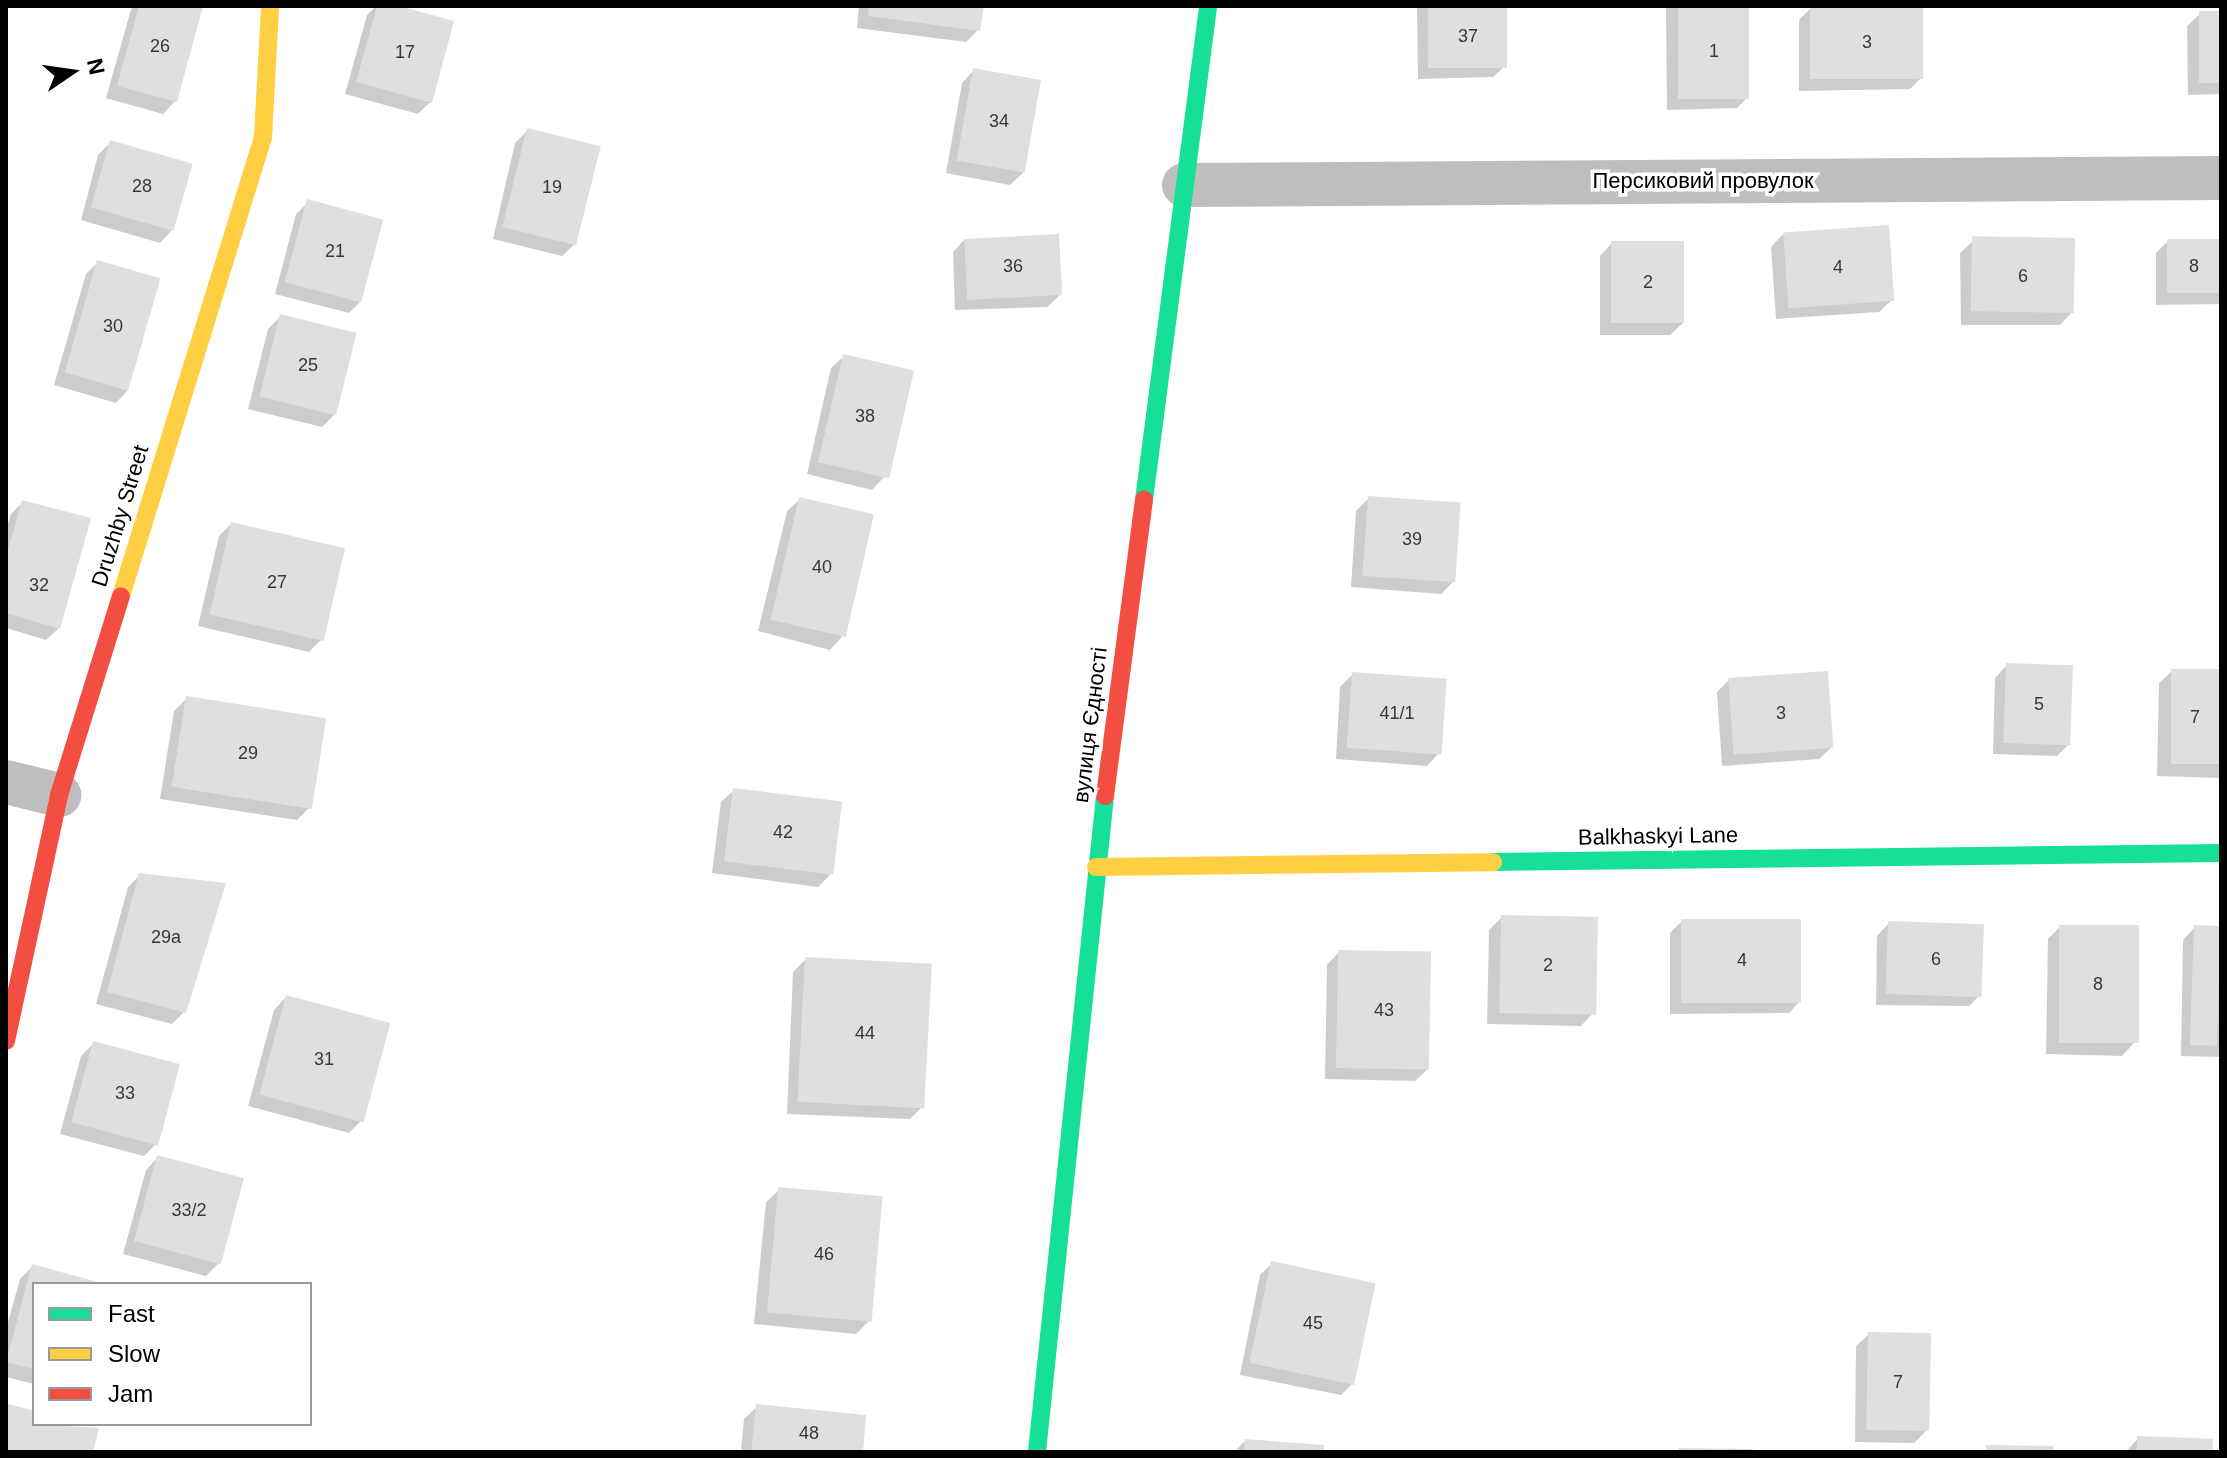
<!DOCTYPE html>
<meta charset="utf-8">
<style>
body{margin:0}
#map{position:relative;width:2227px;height:1458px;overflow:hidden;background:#fff;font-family:Arial,sans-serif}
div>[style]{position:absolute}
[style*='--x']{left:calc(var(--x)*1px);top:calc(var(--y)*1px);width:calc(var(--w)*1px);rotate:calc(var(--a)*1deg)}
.shadow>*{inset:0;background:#0003}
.building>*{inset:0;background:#dfdfdf;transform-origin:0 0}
.street>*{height:44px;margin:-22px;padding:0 22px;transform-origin:22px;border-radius:22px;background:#bebebe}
.fast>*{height:18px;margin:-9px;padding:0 9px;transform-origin:9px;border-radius:9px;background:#16e098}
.slow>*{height:18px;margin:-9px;padding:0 9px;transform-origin:9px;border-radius:9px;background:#ffcf43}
.jam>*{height:18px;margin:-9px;padding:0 9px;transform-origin:9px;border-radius:9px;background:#f24e42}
span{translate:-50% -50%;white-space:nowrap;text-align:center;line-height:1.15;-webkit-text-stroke:7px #fff;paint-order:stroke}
.number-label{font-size:18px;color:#383838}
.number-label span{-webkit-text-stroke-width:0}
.street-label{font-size:22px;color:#000}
.frame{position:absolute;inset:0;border:8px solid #000;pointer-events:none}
.legend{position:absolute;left:32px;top:1282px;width:280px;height:144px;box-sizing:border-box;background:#fff;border:2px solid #999;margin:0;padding:10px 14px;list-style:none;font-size:24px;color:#000}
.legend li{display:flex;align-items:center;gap:16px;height:40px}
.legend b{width:40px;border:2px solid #999}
.north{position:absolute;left:32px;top:32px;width:80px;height:80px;-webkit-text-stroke:6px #fff;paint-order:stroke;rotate:77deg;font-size:22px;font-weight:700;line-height:32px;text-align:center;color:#000}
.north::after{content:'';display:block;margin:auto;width:28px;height:36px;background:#000;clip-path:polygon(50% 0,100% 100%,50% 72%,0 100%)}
</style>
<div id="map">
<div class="shadow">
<i style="clip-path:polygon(132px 6px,201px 6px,175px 101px,163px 114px,106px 98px)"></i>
<i style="clip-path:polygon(376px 6px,392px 6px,430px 102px,418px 114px,345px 94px,367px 15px)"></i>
<i style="clip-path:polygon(859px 6px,982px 6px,978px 30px,966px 42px,857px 28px)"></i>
<i style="clip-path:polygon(1417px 6px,1505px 6px,1506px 65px,1493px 77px,1418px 79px)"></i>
<i style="clip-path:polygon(1666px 6px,1747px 6px,1749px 96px,1737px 108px,1667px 110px)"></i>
<i style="clip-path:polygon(1921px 6px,1922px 77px,1910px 89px,1799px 91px,1799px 20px,1811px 8px)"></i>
<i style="clip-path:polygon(2221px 13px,2221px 94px,2188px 95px,2187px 26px,2200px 14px)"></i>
<i style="clip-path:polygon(974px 70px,1023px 173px,1010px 185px,946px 173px,962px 83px)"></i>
<i style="clip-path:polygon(528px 130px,575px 244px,562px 256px,493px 239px,515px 143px)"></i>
<i style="clip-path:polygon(110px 143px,172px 230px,160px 243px,81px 220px,98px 155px)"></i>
<i style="clip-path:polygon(308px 202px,361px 301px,349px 313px,275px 294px,296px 214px)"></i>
<i style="clip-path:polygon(1783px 234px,1892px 300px,1879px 312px,1776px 319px,1771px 247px)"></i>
<i style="clip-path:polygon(965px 239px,1060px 295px,1047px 307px,955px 310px,953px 252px)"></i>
<i style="clip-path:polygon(1973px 241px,2072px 312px,2060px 325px,1961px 325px,1960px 253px)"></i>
<i style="clip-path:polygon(2168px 241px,2221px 241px,2221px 304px,2156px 305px,2156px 253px)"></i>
<i style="clip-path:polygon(1612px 243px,1683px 323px,1670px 335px,1600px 335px,1600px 256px)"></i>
<i style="clip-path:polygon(98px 262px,128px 390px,116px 403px,54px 385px,86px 274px)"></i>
<i style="clip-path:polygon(280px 317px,334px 415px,322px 427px,248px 409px,268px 329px)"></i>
<i style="clip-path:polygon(844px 356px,884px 477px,872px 490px,807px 474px,831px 368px)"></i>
<i style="clip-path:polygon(1369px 498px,1454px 581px,1441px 594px,1351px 587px,1356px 511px)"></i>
<i style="clip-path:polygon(800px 499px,842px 637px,830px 650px,758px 631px,787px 511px)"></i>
<i style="clip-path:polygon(23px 502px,59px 628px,46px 640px,6px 628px,6px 530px,11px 514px)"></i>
<i style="clip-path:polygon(231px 524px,321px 640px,309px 652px,198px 626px,219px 536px)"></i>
<i style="clip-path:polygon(2007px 665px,2069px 744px,2057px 756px,1993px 754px,1995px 678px)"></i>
<i style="clip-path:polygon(2172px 671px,2221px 671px,2221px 778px,2157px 776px,2159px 683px)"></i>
<i style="clip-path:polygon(1353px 674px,1439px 753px,1427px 766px,1336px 759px,1340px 687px)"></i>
<i style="clip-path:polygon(1729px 680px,1832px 747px,1819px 759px,1722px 766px,1717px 692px)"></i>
<i style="clip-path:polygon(187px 698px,310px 807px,297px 820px,160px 799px,174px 711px)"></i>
<i style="clip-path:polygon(734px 790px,830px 875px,818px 887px,712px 873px,721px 802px)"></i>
<i style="clip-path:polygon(140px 875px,184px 1012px,172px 1024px,96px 1004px,128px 887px)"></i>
<i style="clip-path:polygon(1502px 917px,1593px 1013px,1581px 1026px,1487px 1024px,1489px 930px)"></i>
<i style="clip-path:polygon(1682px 921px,1801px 1000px,1789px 1013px,1670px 1014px,1670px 933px)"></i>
<i style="clip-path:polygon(1889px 923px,1981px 994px,1969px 1006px,1876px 1005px,1877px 936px)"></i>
<i style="clip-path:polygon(2060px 927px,2134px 1043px,2122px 1056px,2046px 1054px,2048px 939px)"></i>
<i style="clip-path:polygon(2195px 927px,2221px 928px,2221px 1057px,2181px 1056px,2183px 940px)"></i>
<i style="clip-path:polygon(1339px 952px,1428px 1069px,1415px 1081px,1325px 1079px,1327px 965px)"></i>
<i style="clip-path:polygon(806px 959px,923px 1106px,910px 1119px,787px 1114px,793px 972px)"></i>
<i style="clip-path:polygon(286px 997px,361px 1121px,349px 1133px,248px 1106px,274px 1010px)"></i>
<i style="clip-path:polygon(94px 1043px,156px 1144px,144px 1156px,60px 1134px,81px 1056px)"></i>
<i style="clip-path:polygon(158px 1157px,241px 1180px,219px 1263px,206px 1276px,123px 1254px,146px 1170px)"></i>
<i style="clip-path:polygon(779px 1190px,869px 1321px,856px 1334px,754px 1324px,766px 1202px)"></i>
<i style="clip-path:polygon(1272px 1263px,1353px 1383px,1341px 1395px,1240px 1375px,1260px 1275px)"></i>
<i style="clip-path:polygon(32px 1267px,97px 1284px,34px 1284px,34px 1384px,6px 1377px,6px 1329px,20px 1279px)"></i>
<i style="clip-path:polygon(1869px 1334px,1927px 1430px,1914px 1443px,1855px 1442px,1856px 1346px)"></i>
<i style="clip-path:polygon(6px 1405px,34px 1413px,34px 1424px,97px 1430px,91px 1452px,6px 1452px)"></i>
<i style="clip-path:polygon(757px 1407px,861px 1452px,741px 1452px,744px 1419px)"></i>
<i style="clip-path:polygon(2138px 1438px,2210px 1452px,2126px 1452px)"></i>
<i style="clip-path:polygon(1245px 1441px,1322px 1452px,1234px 1452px)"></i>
</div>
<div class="building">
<i style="clip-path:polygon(139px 6px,203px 6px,177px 102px,117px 86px)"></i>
<i style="clip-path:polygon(377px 6px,399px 6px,454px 21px,432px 103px,356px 82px)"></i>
<i style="clip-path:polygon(869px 6px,984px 6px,980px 31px,868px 16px)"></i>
<i style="left:1428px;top:6px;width:79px;height:62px"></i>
<i style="left:1678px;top:6px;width:71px;height:93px"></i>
<i style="left:1810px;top:6px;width:113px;height:73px"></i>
<i style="left:2221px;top:11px;width:72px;height:22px;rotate:90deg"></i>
<i style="left:973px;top:68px;width:69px;height:94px;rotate:10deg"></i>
<i style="left:527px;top:128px;width:76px;height:102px;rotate:14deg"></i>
<i style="left:110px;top:140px;width:86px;height:70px;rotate:16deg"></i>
<i style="left:307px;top:199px;width:79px;height:86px;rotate:15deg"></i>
<i style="left:1889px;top:225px;width:76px;height:106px;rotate:86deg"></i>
<i style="left:1059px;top:234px;width:61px;height:95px;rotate:87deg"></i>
<i style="left:2075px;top:238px;width:75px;height:103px;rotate:91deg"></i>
<i style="left:2167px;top:239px;width:54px;height:54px"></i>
<i style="left:1611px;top:241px;width:73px;height:82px"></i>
<i style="left:97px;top:260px;width:66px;height:117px;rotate:16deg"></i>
<i style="left:280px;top:314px;width:79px;height:85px;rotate:14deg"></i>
<i style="left:843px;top:354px;width:73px;height:111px;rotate:13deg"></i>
<i style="left:1368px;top:496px;width:93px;height:80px;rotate:4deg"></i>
<i style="left:799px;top:497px;width:77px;height:126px;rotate:13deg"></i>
<i style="clip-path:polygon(22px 500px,91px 518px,60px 629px,6px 613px,6px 557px)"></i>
<i style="left:231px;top:522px;width:117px;height:95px;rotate:13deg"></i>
<i style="left:2006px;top:663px;width:67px;height:80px;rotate:2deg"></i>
<i style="left:2171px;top:669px;width:50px;height:95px"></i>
<i style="left:1828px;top:671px;width:77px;height:100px;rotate:86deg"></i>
<i style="left:1352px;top:672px;width:95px;height:76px;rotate:4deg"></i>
<i style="left:186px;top:696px;width:142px;height:92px;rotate:9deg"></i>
<i style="left:733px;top:788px;width:110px;height:74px;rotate:7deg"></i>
<i style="clip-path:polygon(139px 873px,226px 883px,186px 1013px,107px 992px)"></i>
<i style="left:1501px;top:915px;width:97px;height:98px;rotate:1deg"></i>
<i style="left:1681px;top:919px;width:120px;height:84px"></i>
<i style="left:1888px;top:921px;width:96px;height:73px;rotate:2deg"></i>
<i style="left:2059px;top:925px;width:80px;height:118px"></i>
<i style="left:2194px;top:925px;width:27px;height:120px;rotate:2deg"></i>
<i style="left:1338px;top:950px;width:93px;height:118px;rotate:1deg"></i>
<i style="left:805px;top:957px;width:127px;height:145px;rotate:3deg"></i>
<i style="left:286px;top:995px;width:108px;height:103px;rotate:15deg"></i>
<i style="left:93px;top:1041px;width:90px;height:84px;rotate:15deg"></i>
<i style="left:157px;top:1155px;width:90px;height:89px;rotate:15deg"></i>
<i style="left:778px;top:1187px;width:105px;height:126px;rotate:5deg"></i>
<i style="left:1271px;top:1261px;width:107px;height:104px;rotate:12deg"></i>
<i style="clip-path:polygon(32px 1264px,101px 1283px,34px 1284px,34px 1369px,6px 1362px)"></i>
<i style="left:1868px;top:1332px;width:63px;height:98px;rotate:1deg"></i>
<i style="clip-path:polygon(6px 1403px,34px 1411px,34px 1424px,99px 1428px,93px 1452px,6px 1452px)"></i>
<i style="clip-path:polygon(756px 1404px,866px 1415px,863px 1452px,751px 1452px)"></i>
<i style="left:2137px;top:1436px;width:76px;height:16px;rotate:2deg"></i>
<i style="clip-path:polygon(1245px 1439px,1324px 1445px,1324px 1452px,1244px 1452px)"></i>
<i style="clip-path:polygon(1986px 1445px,2053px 1446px,2053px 1452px,1986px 1452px)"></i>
<i style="clip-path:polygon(1679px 1448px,1753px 1449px,1753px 1452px,1679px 1452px)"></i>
</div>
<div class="street">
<i style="--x:1184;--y:185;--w:1037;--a:-0.39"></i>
<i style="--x:6;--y:782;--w:55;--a:13.8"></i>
</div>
<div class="fast">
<i style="--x:1144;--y:500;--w:498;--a:-82.6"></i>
<i style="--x:1493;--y:862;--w:728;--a:-0.71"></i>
<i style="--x:1037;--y:1452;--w:660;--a:-84.08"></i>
</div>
<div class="slow">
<i style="--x:121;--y:596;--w:480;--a:-72.8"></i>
<i style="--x:263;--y:137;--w:131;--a:-86.9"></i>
<i style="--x:1096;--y:867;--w:397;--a:-0.7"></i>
</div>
<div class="jam">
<i style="--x:1105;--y:796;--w:299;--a:-82.5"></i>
<i style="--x:6;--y:1041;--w:252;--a:-77.8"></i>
<i style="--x:59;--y:795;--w:208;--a:-72.7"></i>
</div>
<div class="number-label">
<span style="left:1468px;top:36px">37</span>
<span style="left:1867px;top:42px">3</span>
<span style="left:160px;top:46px">26</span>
<span style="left:1714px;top:51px">1</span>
<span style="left:405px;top:52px">17</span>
<span style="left:999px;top:121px">34</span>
<span style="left:142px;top:186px">28</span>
<span style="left:552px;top:187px">19</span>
<span style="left:335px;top:251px">21</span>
<span style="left:1013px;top:266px">36</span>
<span style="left:2194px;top:266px">8</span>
<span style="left:1838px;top:267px">4</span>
<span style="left:2023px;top:276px">6</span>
<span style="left:1648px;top:282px">2</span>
<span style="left:113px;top:326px">30</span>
<span style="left:308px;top:365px">25</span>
<span style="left:865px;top:416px">38</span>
<span style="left:1412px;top:539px">39</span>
<span style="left:822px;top:567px">40</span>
<span style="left:277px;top:582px">27</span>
<span style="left:39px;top:585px">32</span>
<span style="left:2039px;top:704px">5</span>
<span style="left:1397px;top:713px">41/1</span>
<span style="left:1781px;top:713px">3</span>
<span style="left:2195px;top:717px">7</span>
<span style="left:248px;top:753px">29</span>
<span style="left:783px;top:832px">42</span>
<span style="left:166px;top:937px">29а</span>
<span style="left:1936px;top:959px">6</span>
<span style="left:1742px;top:960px">4</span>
<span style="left:1548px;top:965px">2</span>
<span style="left:2098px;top:984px">8</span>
<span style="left:1384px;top:1010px">43</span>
<span style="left:865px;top:1033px">44</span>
<span style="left:324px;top:1059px">31</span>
<span style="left:125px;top:1093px">33</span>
<span style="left:189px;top:1210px">33/2</span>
<span style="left:824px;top:1254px">46</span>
<span style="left:1313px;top:1323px">45</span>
<span style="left:1898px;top:1382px">7</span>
<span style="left:809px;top:1433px">48</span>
</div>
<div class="street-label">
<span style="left:1703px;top:181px">Персиковий провулок</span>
<span style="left:120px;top:516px;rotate:-73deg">Druzhby Street</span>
<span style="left:1090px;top:725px;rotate:-83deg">вулиця Єдності</span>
<span style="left:1658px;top:836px;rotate:-1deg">Balkhaskyi Lane</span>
</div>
<div class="frame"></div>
<ul class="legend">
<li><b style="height:10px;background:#16e098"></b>Fast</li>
<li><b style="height:10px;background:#ffcf43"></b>Slow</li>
<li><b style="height:10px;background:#f24e42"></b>Jam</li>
</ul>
<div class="north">N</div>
</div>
